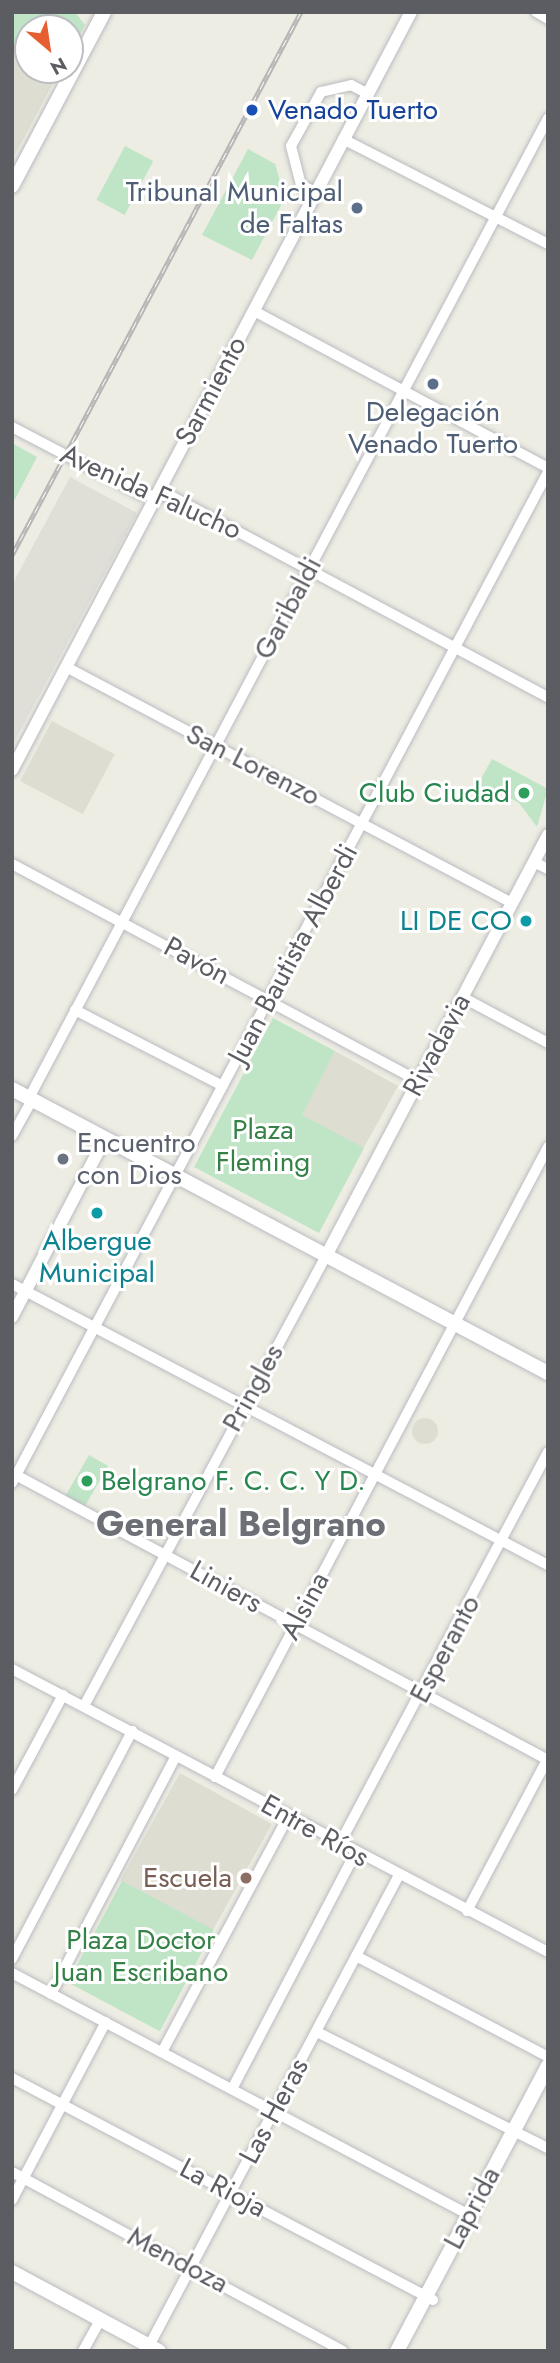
<!DOCTYPE html>
<meta charset="utf-8">
<style>
body{margin:0}
#map{position:relative;width:560px;height:2363px;overflow:hidden;background:#eeede3;font-family:Jost,sans-serif}
div>[style]{position:absolute}
[style*='--x']{left:calc(var(--x)*1px);top:calc(var(--y)*1px);width:calc(var(--w)*1px);rotate:calc(var(--a)*1deg)}
.industrial>*{inset:0;background:#dfded7}
.education>*{inset:0;background:#deddd1;transform-origin:0 0}
.round{border-radius:50%}
.green>*{inset:0;background:#bfe5c6;transform-origin:0 0}
.roads{filter:drop-shadow(0 0 2px #babbc1) drop-shadow(0 0 2px #babbc1)}
.minor>*{height:10px;margin:-5px;padding:0 5px;transform-origin:5px;border-radius:5px;background:#fff}
.tertiary>*{height:12px;margin:-6px;padding:0 6px;transform-origin:6px;border-radius:6px;background:#fff}
.secondary>*{height:14px;margin:-7px;padding:0 7px;transform-origin:7px;border-radius:7px;background:#fff}
.rail>*{height:5px;margin-top:-2.5px;transform-origin:0;background:repeating-linear-gradient(90deg,#fff 0 8px,#b6b6b7 0 16px);box-sizing:border-box;border-block:2px solid #b6b6b7}
.dots>*{width:19px;height:19px;translate:-50% -50%;box-sizing:border-box;border:4px solid #fff;border-radius:50%}
span{translate:-50% -50%;white-space:nowrap;text-align:center;line-height:1.15;-webkit-text-stroke:6px #fff;paint-order:stroke}
.transit-label{font-size:28px;color:#164399}
.left{translate:0 -50%;text-align:left}
.service-label{font-size:28px;color:#4e5e75}
.right{translate:-100% -50%;text-align:right}
.street-label{font-size:28px;color:#5b5d63}
.leisure-label{font-size:28px;color:#27864d}
.culture-label{font-size:28px;color:#0d838f}
.park-label{font-size:28px;color:#358146}
.worship-label{font-size:28px;color:#5b616d}
.education-label{font-size:28px;color:#785e54}
.district-label{font-size:35px;color:#6c6f75;font-weight:700}
.frame{position:absolute;inset:0;border:14px solid #5b5d63;pointer-events:none}
.north{position:absolute;left:14px;top:14px;width:70px;height:70px;box-sizing:border-box;background:#fff;border:2px solid #bdbec1;border-radius:50%;rotate:151deg;font-size:19px;font-weight:700;line-height:28px;text-align:center;color:#5b5d63}
.north::after{content:'';display:block;margin:auto;width:24px;height:32px;background:#e75f30;clip-path:polygon(50% 0,100% 100%,50% 72%,0 100%)}
</style>
<div id="map">
<div class="industrial">
<i style="clip-path:polygon(70px 477px,137px 513px,12px 746px,12px 585px)"></i>
</div>
<div class="education">
<i style="clip-path:polygon(12px 49px,28px 58px,28px 70px,58px 74px,12px 160px)"></i>
<i style="left:52px;top:721px;width:71px;height:68px;rotate:28deg"></i>
<i style="left:335px;top:1051px;width:72px;height:72px;rotate:29deg"></i>
<i class="round" style="left:412px;top:1418px;width:26px;height:26px"></i>
<i style="left:180px;top:1773px;width:105px;height:123px;rotate:29deg"></i>
</div>
<div class="green">
<i style="clip-path:polygon(12px 12px,75px 12px,85px 25px,70px 52px,70px 28px,28px 28px,28px 58px,12px 49px)"></i>
<i style="left:125px;top:146px;width:32px;height:61px;rotate:28deg"></i>
<i style="clip-path:polygon(248px 149px,275px 164px,285px 198px,252px 260px,202px 235px)"></i>
<i style="clip-path:polygon(12px 443px,37px 457px,12px 505px)"></i>
<i style="clip-path:polygon(492px 759px,548px 789px,537px 827px,519px 803px,499px 792px,492px 804px,473px 793px)"></i>
<i style="clip-path:polygon(273px 1018px,335px 1051px,302px 1115px,364px 1148px,319px 1233px,194px 1167px)"></i>
<i style="left:89px;top:1455px;width:22px;height:47px;rotate:30deg"></i>
<i style="left:122px;top:1881px;width:104px;height:115px;rotate:28deg"></i>
</div>
<div class="roads">
<div class="minor">
<i style="--x:536;--y:12;--w:14;--a:30"></i>
<i style="--x:343;--y:139;--w:230;--a:27.1"></i>
<i style="--x:315;--y:192;--w:16;--a:-153"></i>
<i style="--x:301;--y:185;--w:40;--a:-104.4"></i>
<i style="--x:291;--y:146;--w:62;--a:-60.9"></i>
<i style="--x:321;--y:92;--w:31;--a:-13"></i>
<i style="--x:351;--y:85;--w:18;--a:27"></i>
<i style="--x:254;--y:311;--w:333;--a:28.1"></i>
<i style="--x:12;--y:427;--w:147;--a:27.6"></i>
<i style="--x:142;--y:495;--w:29;--a:2"></i>
<i style="--x:171;--y:496;--w:427;--a:28.1"></i>
<i style="--x:68;--y:668;--w:502;--a:27.89"></i>
<i style="--x:534;--y:862;--w:16;--a:27"></i>
<i style="--x:12;--y:864;--w:460;--a:28.1"></i>
<i style="--x:462;--y:997;--w:98;--a:28.1"></i>
<i style="--x:75;--y:1010;--w:166;--a:27.2"></i>
<i style="--x:29;--y:1098;--w:1109;--a:-62.09"></i>
<i style="--x:12;--y:1136;--w:41;--a:-60.9"></i>
<i style="--x:12;--y:1284;--w:605;--a:27.67"></i>
<i style="--x:12;--y:1473;--w:608;--a:28.17"></i>
<i style="--x:12;--y:1483;--w:1144;--a:-62.07"></i>
<i style="--x:12;--y:1669;--w:606;--a:27.83"></i>
<i style="--x:84;--y:1706;--w:511;--a:-61.73"></i>
<i style="--x:215;--y:1777;--w:713;--a:-62.14"></i>
<i style="--x:12;--y:1790;--w:108;--a:-61.8"></i>
<i style="--x:339;--y:1845;--w:445;--a:-62"></i>
<i style="--x:467;--y:1911;--w:173;--a:-62.1"></i>
<i style="--x:356;--y:1956;--w:217;--a:27.7"></i>
<i style="--x:12;--y:1959;--w:258;--a:-62.2"></i>
<i style="--x:12;--y:1973;--w:522;--a:27.89"></i>
<i style="--x:51;--y:1994;--w:269;--a:-62.3"></i>
<i style="--x:317;--y:2032;--w:258;--a:26.7"></i>
<i style="--x:162;--y:2052;--w:267;--a:-61.8"></i>
<i style="--x:12;--y:2078;--w:476;--a:27.8"></i>
<i style="--x:232;--y:2089;--w:265;--a:-62.4"></i>
<i style="--x:12;--y:2172;--w:376;--a:28.4"></i>
<i style="--x:12;--y:2200;--w:201;--a:-62.2"></i>
<i style="--x:149;--y:2346;--w:531;--a:-62.04"></i>
<i style="--x:83;--y:2351;--w:35;--a:-61"></i>
</div>
<div class="tertiary">
<i style="--x:12;--y:770;--w:857;--a:-62.24"></i>
<i style="--x:326;--y:1256;--w:476;--a:-62.2"></i>
<i style="--x:12;--y:1317;--w:199;--a:-62.5"></i>
</div>
<div class="secondary">
<i style="--x:12;--y:186;--w:197;--a:-62.1"></i>
<i style="--x:12;--y:1089;--w:607;--a:27.92"></i>
<i style="--x:12;--y:2272;--w:167;--a:28.3"></i>
<i style="--x:397;--y:2351;--w:323;--a:-62.1"></i>
</div>
</div>
<div class="rail">
<i style="--x:12;--y:555;--w:615;--a:-61.98"></i>
</div>
<div class="dots">
<i style="left:252px;top:110px;background:#1a4fb4"></i>
<i style="left:357px;top:208px;background:#5c6f8a"></i>
<i style="left:433px;top:384px;background:#5c6f8a"></i>
<i style="left:524px;top:793px;background:#2e9e5b"></i>
<i style="left:526px;top:921px;background:#0f9aa8"></i>
<i style="left:63px;top:1159px;background:#6b7280"></i>
<i style="left:97px;top:1213px;background:#0f9aa8"></i>
<i style="left:87px;top:1481px;background:#2e9e5b"></i>
<i style="left:246px;top:1878px;background:#8d6e63"></i>
</div>
<div class="transit-label">
<span class="left" style="left:268px;top:110px">Venado Tuerto</span>
</div>
<div class="service-label">
<span class="right" style="left:343px;top:208px">Tribunal Municipal<br>de Faltas</span>
<span style="left:433px;top:428px">Delegación<br>Venado Tuerto</span>
</div>
<div class="street-label">
<span style="left:211px;top:391px;rotate:-62deg">Sarmiento</span>
<span style="left:151px;top:492px;rotate:24deg">Avenida Falucho</span>
<span style="left:288px;top:608px;rotate:-62deg">Garibaldi</span>
<span style="left:253px;top:765px;rotate:27deg">San Lorenzo</span>
<span style="left:293px;top:954px;rotate:-62deg">Juan Bautista Alberdi</span>
<span style="left:197px;top:961px;rotate:28deg">Pavón</span>
<span style="left:437px;top:1045px;rotate:-62deg">Rivadavia</span>
<span style="left:253px;top:1388px;rotate:-61deg">Pringles</span>
<span style="left:226px;top:1587px;rotate:29deg">Liniers</span>
<span style="left:305px;top:1606px;rotate:-62deg">Alsina</span>
<span style="left:445px;top:1649px;rotate:-62deg">Esperanto</span>
<span style="left:315px;top:1831px;rotate:29deg">Entre Ríos</span>
<span style="left:274px;top:2111px;rotate:-62deg">Las Heras</span>
<span style="left:223px;top:2188px;rotate:28deg">La Rioja</span>
<span style="left:472px;top:2208px;rotate:-62deg">Laprida</span>
<span style="left:178px;top:2260px;rotate:28deg">Mendoza</span>
</div>
<div class="leisure-label">
<span class="right" style="left:510px;top:793px">Club Ciudad</span>
<span class="left" style="left:101px;top:1481px">Belgrano F. C. C. Y D.</span>
</div>
<div class="culture-label">
<span class="right" style="left:512px;top:921px">LI DE CO</span>
<span style="left:97px;top:1257px">Albergue<br>Municipal</span>
</div>
<div class="park-label">
<span style="left:263px;top:1146px">Plaza<br>Fleming</span>
<span style="left:141px;top:1956px">Plaza Doctor<br>Juan Escribano</span>
</div>
<div class="worship-label">
<span class="left" style="left:77px;top:1159px">Encuentro<br>con Dios</span>
</div>
<div class="education-label">
<span class="right" style="left:232px;top:1878px">Escuela</span>
</div>
<div class="district-label">
<span style="left:241px;top:1524px">General Belgrano</span>
</div>
<div class="frame"></div>
<div class="north">N</div>
</div>
